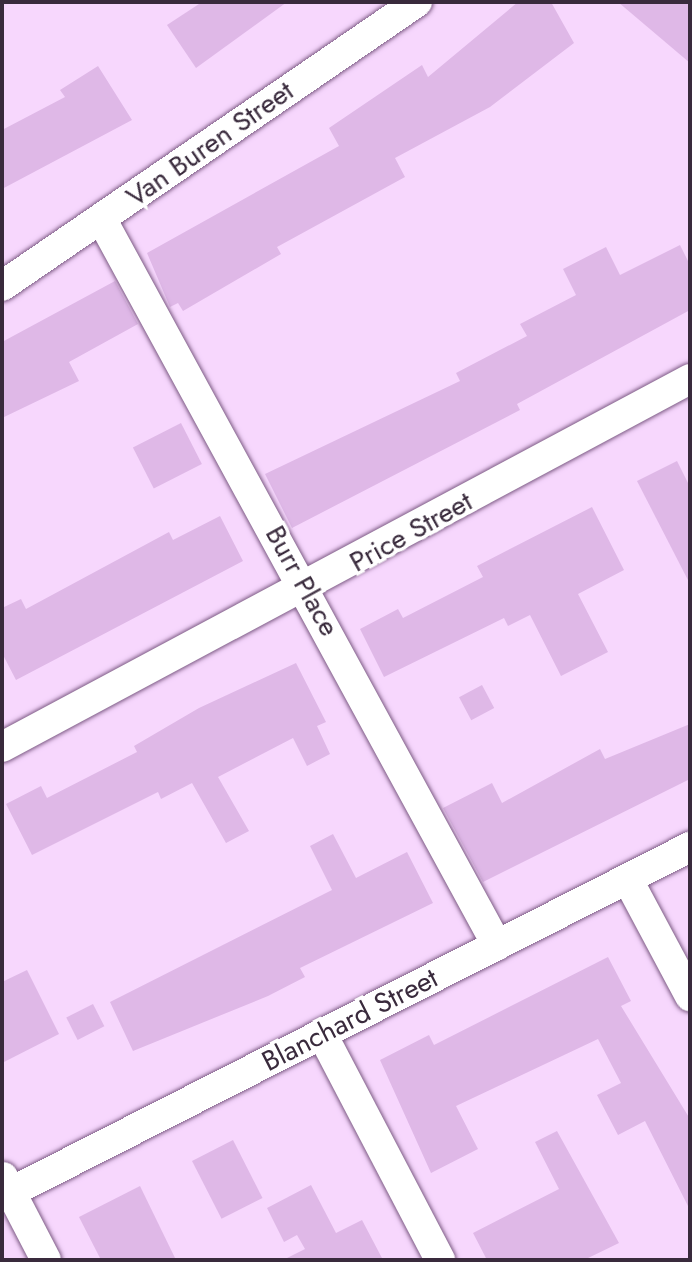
<!DOCTYPE html>
<style>
body{margin:0}
#map{position:relative;width:692px;height:1262px;overflow:hidden;background:#f7d7fd;font-family:Jost,sans-serif}
div>[style]{position:absolute}
[style*='--x']{left:calc(var(--x)*1px);top:calc(var(--y)*1px);width:calc(var(--w)*1px);rotate:calc(var(--a)*1deg)}
.building>*{inset:0;background:#dfb8e7;transform-origin:0 0}
.roads{filter:drop-shadow(0 0 2px #7d5b85) drop-shadow(0 0 2px #7d5b85)}
.street>*{height:30px;margin:-15px;padding:0 15px;transform-origin:15px;border-radius:15px;background:#fff}
span{translate:-50% -50%;white-space:nowrap;text-align:center;line-height:1.15;-webkit-text-stroke:7px #fff;paint-order:stroke}
.street-label{font-size:28px;color:#392a3c}
.frame{position:absolute;inset:0;border:4px solid #392a3c;pointer-events:none}
</style>
<div id="map">
<div class="building">
<i style="clip-path:polygon(202px 2px,287px 2px,196px 68px,167px 25px)"></i>
<i style="clip-path:polygon(518px 2px,551px 2px,574px 43px,490px 107px,395px 158px,405px 177px,277px 247px,281px 254px,183px 311px,178px 303px,170px 307px,147px 253px,339px 146px,329px 128px,422px 65px,428px 77px)"></i>
<i style="clip-path:polygon(618px 2px,690px 2px,690px 63px)"></i>
<i style="clip-path:polygon(98px 66px,132px 120px,2px 189px,2px 130px,65px 97px,60px 90px)"></i>
<i style="clip-path:polygon(680px 245px,690px 265px,690px 310px,517px 404px,520px 410px,292px 528px,265px 474px,460px 381px,456px 373px,527px 336px,520px 324px,576px 295px,563px 269px,606px 247px,620px 275px)"></i>
<i style="clip-path:polygon(115px 281px,138px 324px,69px 362px,79px 381px,2px 418px,2px 342px)"></i>
<i style="left:181px;top:423px;width:46px;height:54px;rotate:63deg"></i>
<i style="clip-path:polygon(677px 461px,690px 487px,690px 584px,637px 481px)"></i>
<i style="clip-path:polygon(592px 507px,624px 570px,578px 594px,608px 652px,561px 676px,530px 615px,508px 626px,504px 618px,384px 677px,360px 629px,398px 609px,403px 618px,483px 577px,477px 566px)"></i>
<i style="clip-path:polygon(220px 516px,243px 561px,16px 680px,2px 653px,2px 608px,21px 599px,26px 609px,169px 532px,173px 540px)"></i>
<i style="clip-path:polygon(296px 663px,326px 722px,317px 726px,330px 754px,307px 766px,293px 738px,218px 777px,249px 831px,226px 843px,192px 783px,161px 799px,158px 792px,32px 855px,6px 804px,41px 786px,47px 798px,137px 752px,134px 746px,199px 708px)"></i>
<i style="left:482px;top:685px;width:26px;height:26px;rotate:62deg"></i>
<i style="clip-path:polygon(690px 724px,690px 779px,483px 882px,443px 808px,492px 783px,502px 803px,600px 749px,605px 759px)"></i>
<i style="clip-path:polygon(333px 834px,356px 878px,407px 852px,433px 903px,300px 968px,305px 977px,268px 996px,133px 1051px,110px 1002px,332px 890px,310px 846px)"></i>
<i style="clip-path:polygon(608px 957px,631px 1001px,621px 1006px,690px 1119px,690px 1210px,645px 1121px,618px 1135px,597px 1095px,621px 1083px,598px 1039px,456px 1106px,478px 1149px,431px 1173px,380px 1060px,429px 1035px,434px 1045px)"></i>
<i style="clip-path:polygon(27px 970px,59px 1034px,2px 1063px,2px 982px)"></i>
<i style="left:93px;top:1004px;width:25px;height:30px;rotate:63deg"></i>
<i style="clip-path:polygon(557px 1131px,619px 1243px,584px 1260px,487px 1260px,473px 1233px,559px 1189px,535px 1142px)"></i>
<i style="left:233px;top:1140px;width:65px;height:46px;rotate:63deg"></i>
<i style="clip-path:polygon(311px 1185px,336px 1233px,362px 1220px,383px 1260px,283px 1260px,305px 1249px,297px 1235px,284px 1242px,267px 1208px)"></i>
<i style="clip-path:polygon(140px 1186px,176px 1260px,101px 1260px,79px 1217px)"></i>
</div>
<div class="roads">
<div class="street">
<i style="--x:102;--y:220;--w:826;--a:61.42"></i>
<i style="--x:2;--y:286;--w:503;--a:-34.39"></i>
<i style="--x:2;--y:747;--w:780;--a:-28.14"></i>
<i style="--x:628;--y:880;--w:132;--a:61.9"></i>
<i style="--x:322;--y:1034;--w:255;--a:62.4"></i>
<i style="--x:3;--y:1177;--w:93;--a:62.6"></i>
<i style="--x:11;--y:1192;--w:762;--a:-26.94"></i>
</div>
</div>
<div class="street-label">
<span style="left:210px;top:144px;rotate:-35deg">Van Buren Street</span>
<span style="left:411px;top:532px;rotate:-29deg">Price Street</span>
<span style="left:302px;top:581px;rotate:61deg">Burr Place</span>
<span style="left:350px;top:1020px;rotate:-27deg">Blanchard Street</span>
</div>
<div class="frame"></div>
</div>
